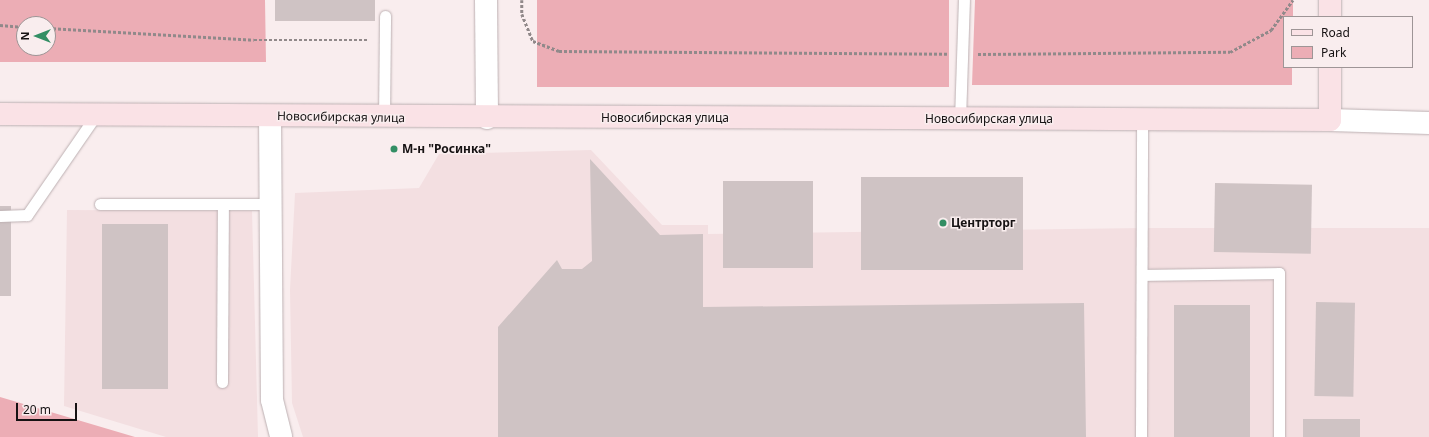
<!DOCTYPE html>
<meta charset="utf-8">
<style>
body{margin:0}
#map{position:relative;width:1429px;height:437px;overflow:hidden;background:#f9edee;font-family:"Noto Sans",sans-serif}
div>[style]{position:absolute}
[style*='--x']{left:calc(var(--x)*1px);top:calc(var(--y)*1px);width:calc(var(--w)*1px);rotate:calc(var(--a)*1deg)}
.built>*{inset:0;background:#f3dfe1}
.green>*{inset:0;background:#ecadb5;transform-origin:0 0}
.building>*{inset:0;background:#cfc3c4;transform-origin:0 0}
.path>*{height:2.5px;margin-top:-1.25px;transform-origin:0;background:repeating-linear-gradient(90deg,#91898a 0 3px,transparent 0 5px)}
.roads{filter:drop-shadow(0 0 1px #bcb0b2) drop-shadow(0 0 1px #bcb0b2)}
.lane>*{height:11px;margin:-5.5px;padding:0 5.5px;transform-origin:5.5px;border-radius:5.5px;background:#fff}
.street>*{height:22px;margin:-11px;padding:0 11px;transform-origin:11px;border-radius:11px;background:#fff}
.secondary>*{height:22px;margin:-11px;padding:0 11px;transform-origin:11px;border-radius:11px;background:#fae2e6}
.dots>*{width:11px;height:11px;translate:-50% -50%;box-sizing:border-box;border:2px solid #f9edee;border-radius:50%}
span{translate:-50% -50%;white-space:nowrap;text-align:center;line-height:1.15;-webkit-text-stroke:3px #f9edee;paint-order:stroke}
.street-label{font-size:12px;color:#161213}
.poi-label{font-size:12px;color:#161213;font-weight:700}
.left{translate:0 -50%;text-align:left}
.legend{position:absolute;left:1283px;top:16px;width:130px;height:52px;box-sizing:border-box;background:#f9edee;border:1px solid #9e9596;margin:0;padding:5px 7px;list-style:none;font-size:12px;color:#161213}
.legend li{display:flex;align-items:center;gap:8px;height:20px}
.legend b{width:20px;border:1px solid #9e9596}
.north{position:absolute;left:16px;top:16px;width:40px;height:40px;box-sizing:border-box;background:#f9edee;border:1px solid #9e9596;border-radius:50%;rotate:270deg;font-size:11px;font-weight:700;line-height:16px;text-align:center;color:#161213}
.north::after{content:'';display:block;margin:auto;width:14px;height:18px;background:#338e64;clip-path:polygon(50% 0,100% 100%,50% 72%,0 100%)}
.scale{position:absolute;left:16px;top:403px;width:61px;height:18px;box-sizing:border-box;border:2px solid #161213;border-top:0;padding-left:5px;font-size:12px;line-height:14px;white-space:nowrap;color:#161213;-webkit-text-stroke:3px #f9edee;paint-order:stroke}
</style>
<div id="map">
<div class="built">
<i style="clip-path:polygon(591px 150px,662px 225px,708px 225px,708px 234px,1142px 228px,1429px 228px,1429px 437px,303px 437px,292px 403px,290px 290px,295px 193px,419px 188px,439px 154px)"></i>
<i style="clip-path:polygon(67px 210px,252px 211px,258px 437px,166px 437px,64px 406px)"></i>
</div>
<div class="green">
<i style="clip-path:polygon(evenodd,0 0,265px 0,266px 62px,0 62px,0 0,24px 24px,48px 24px,48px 48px,24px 48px,24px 24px)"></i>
<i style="left:537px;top:0;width:412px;height:87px"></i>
<i style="clip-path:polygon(975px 0,1293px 0,1293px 17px,1284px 17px,1284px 67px,1292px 67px,1292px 85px,972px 85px)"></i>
<i style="clip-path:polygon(0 397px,135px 437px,0 437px)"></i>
</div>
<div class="building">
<i style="left:275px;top:0;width:100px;height:21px"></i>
<i style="clip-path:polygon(590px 159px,660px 235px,703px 234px,703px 307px,1084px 303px,1086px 437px,498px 437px,498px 327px,557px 260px,562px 269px,582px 269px,592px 261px)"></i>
<i style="left:861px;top:177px;width:162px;height:93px"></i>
<i style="left:723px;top:181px;width:90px;height:87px"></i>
<i style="left:1215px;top:183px;width:97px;height:69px;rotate:1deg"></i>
<i style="left:0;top:206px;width:11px;height:90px"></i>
<i style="left:102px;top:224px;width:66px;height:165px"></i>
<i style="left:1316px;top:302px;width:39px;height:94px;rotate:1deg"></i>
<i style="left:1174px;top:305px;width:76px;height:132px"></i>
<i style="left:1303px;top:419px;width:57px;height:18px"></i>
</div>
<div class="path">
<i style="--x:522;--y:0;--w:14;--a:90"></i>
<i style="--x:522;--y:14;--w:29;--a:68"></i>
<i style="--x:533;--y:41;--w:28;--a:21"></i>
<i style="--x:559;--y:51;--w:388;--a:0.4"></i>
<i style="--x:0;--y:25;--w:24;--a:5"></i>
<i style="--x:48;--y:28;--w:206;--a:3.3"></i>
<i style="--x:254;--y:40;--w:115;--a:0"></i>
<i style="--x:978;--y:54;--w:252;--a:-0.5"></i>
<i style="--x:1230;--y:52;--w:47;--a:-28.2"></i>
<i style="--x:1271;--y:30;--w:37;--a:-54"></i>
</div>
<div class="roads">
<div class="lane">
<i style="--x:384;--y:118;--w:102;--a:-89.4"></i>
<i style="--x:960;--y:119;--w:119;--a:-88.1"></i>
<i style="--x:100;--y:204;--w:170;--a:0"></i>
<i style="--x:0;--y:216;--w:27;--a:-2"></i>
<i style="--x:27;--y:215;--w:121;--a:-55.4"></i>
<i style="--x:1142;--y:275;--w:137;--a:-0.8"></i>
<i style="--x:1279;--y:273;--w:164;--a:90"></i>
<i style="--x:222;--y:382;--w:178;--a:-89.7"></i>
<i style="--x:1141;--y:437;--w:317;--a:-89.8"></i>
</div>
<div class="street">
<i style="--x:486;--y:0;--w:118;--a:89.5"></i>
<i style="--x:270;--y:116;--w:284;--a:89.6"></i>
<i style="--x:272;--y:400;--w:38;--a:76"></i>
<i style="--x:1330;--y:120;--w:99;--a:1.7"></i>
</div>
<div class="secondary">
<i style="--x:1330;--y:0;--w:17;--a:90"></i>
<i style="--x:0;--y:114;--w:1330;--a:0.26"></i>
<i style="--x:1330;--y:120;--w:53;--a:-90"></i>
</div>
</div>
<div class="dots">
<i style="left:394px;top:149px;background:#338e64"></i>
<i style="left:943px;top:223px;background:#338e64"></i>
</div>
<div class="street-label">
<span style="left:341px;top:117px;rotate:1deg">Новосибирская улица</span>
<span style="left:665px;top:118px">Новосибирская улица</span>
<span style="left:989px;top:119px">Новосибирская улица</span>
</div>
<div class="poi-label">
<span class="left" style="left:402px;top:149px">М-н "Росинка"</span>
<span class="left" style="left:951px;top:223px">Центрторг</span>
</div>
<ul class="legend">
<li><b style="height:5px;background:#fae2e6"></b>Road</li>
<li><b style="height:11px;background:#ecadb5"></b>Park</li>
</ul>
<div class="north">N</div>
<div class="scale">20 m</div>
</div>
